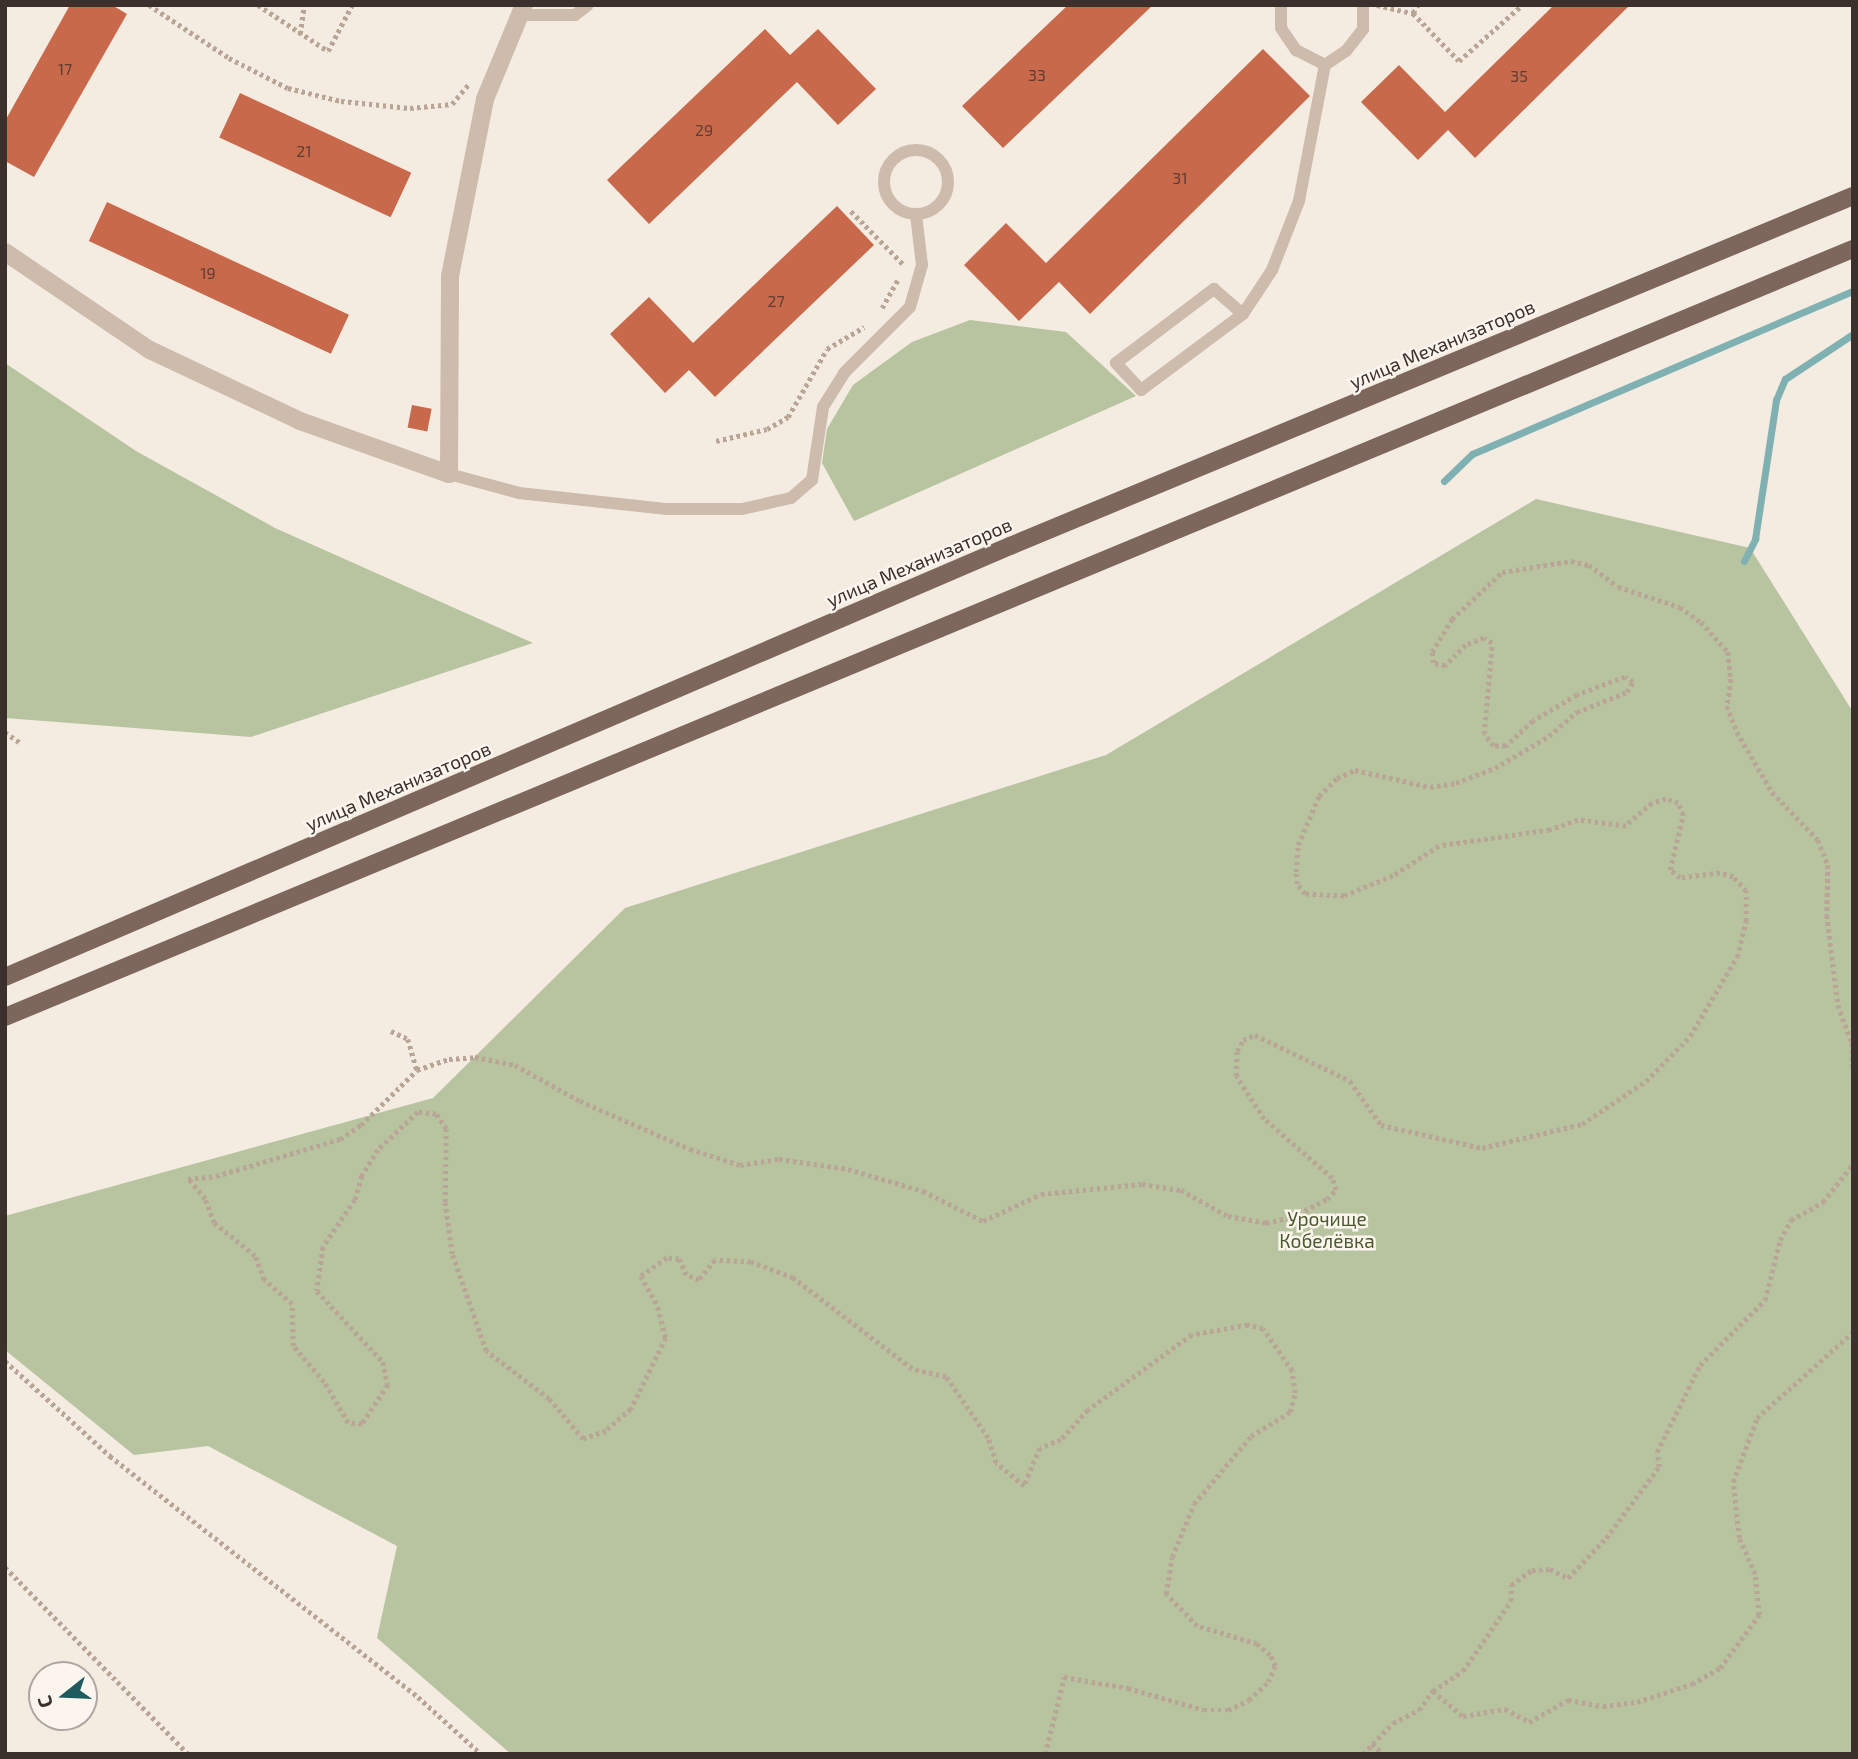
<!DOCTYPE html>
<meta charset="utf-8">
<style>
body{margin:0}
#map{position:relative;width:1858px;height:1759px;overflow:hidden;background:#f4ebe1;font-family:"Exo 2",sans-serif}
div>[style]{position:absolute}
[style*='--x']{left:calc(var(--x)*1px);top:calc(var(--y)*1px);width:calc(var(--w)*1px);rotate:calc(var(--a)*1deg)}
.green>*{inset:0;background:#b8c4a0}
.stream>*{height:7px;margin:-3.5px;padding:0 3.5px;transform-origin:3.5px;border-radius:3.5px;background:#7fb0b2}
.building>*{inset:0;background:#c8694b;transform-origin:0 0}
.path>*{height:4.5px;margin-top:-2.25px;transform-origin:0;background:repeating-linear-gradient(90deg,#b9a596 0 3.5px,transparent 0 7px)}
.service>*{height:12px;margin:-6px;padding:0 6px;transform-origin:6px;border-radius:6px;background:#cdbbac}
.service>.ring{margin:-6px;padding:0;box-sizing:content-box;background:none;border:12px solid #cdbbac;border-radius:50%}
.minor>*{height:18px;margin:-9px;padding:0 9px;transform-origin:9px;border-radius:9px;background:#cdbbac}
.primary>*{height:18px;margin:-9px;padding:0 9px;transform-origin:9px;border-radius:9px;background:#7d675c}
span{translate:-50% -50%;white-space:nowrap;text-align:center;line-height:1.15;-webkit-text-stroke:5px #fbf5ee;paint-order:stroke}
.number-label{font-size:16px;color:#5e3e33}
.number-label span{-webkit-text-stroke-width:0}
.street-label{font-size:19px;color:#3b302b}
.park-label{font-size:19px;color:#4a5a2e}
.frame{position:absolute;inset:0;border:7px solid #3b302b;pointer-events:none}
.north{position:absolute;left:28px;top:1661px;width:70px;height:70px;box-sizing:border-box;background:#fbf5ee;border:2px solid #aea6a0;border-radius:50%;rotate:252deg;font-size:19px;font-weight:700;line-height:28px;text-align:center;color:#3b302b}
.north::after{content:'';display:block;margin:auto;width:24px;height:32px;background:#1f5a5e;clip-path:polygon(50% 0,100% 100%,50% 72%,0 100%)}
</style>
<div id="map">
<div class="green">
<i style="clip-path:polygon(970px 320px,1066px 332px,1136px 396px,854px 521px,822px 463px,827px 429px,853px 385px,912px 342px)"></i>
<i style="clip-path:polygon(5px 363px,136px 451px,275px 528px,533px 643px,251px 737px,5px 718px)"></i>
<i style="clip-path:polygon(1536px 499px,1750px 548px,1853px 712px,1853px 1754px,511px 1754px,377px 1638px,397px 1546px,208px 1446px,134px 1455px,5px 1350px,5px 1216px,433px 1098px,625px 908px,1106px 755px)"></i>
</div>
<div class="stream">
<i style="--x:1444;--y:481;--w:39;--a:-44"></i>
<i style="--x:1472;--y:454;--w:414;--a:-23.2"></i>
<i style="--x:1744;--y:561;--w:25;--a:-63"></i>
<i style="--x:1755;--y:539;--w:141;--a:-81.4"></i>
<i style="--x:1776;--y:400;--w:23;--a:-67"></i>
<i style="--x:1785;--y:379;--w:82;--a:-33.5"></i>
</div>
<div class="building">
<i style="clip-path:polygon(70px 5px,112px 5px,127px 14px,34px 177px,5px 161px,5px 121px)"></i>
<i style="clip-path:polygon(1068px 5px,1153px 5px,1003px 148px,962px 106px)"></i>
<i style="clip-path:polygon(1554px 5px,1630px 5px,1475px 158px,1448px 130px,1418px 160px,1361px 102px,1399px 65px,1445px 112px)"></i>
<i style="clip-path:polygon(765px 29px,790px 55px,818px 29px,876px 89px,838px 125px,797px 82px,649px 224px,607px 180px)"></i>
<i style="clip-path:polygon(1263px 49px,1310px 96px,1090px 314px,1059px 282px,1019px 321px,964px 265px,1006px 223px,1046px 263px)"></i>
<i style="left:240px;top:93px;width:189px;height:49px;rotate:25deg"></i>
<i style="left:107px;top:202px;width:267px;height:43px;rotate:25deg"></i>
<i style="clip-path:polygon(837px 206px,874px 245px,715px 397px,689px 370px,665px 393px,610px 334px,649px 297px,693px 343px)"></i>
<i style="left:412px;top:405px;width:20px;height:23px;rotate:11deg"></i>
</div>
<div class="path">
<i style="--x:149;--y:5;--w:96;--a:33.5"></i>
<i style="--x:229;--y:58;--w:66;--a:27"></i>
<i style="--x:288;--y:88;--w:55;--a:13.8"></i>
<i style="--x:341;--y:101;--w:69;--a:5.8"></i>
<i style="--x:410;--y:108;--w:42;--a:-5.4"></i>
<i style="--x:452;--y:104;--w:25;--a:-50"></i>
<i style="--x:258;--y:5;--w:84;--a:33.3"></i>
<i style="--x:328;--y:51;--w:52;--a:-62.4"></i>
<i style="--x:1377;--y:5;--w:37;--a:13"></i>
<i style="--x:1413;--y:13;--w:66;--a:46.2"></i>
<i style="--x:1459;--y:61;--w:84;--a:-41.6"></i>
<i style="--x:1413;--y:13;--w:9;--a:-58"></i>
<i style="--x:300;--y:34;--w:29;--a:-82"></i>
<i style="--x:851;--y:211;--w:76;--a:45.5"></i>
<i style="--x:882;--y:308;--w:33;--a:-61"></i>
<i style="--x:716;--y:441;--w:52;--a:-13.2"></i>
<i style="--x:767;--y:429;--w:24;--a:-30"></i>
<i style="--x:788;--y:417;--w:78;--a:-60.2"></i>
<i style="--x:827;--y:349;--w:43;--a:-30.7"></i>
<i style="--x:5;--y:732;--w:19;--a:35"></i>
<i style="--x:391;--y:1031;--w:19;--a:25"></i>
<i style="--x:408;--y:1039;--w:32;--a:74"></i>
<i style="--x:5;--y:1361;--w:142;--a:42.1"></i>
<i style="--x:110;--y:1456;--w:391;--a:38"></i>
<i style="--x:418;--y:1697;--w:85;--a:42.1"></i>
<i style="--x:5;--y:1567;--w:262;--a:45.6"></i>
<i style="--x:1433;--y:1691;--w:39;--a:40"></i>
<i style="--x:1463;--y:1716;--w:43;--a:-9.5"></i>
<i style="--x:1505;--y:1709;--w:27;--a:28"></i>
<i style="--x:1529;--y:1722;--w:45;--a:-29.4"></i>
<i style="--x:1568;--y:1700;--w:36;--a:10"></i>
<i style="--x:1603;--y:1706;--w:34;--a:-7"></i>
<i style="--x:1637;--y:1702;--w:58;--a:-18.1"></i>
<i style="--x:1692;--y:1684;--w:32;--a:-30"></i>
<i style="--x:1720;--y:1668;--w:66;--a:-53.7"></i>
<i style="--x:1759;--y:1615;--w:41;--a:-95.6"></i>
<i style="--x:1755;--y:1574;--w:39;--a:-114"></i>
<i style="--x:1739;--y:1538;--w:56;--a:-96.1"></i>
<i style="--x:1733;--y:1482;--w:68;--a:-69.4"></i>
<i style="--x:1757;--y:1418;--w:129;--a:-41.9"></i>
<i style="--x:1372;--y:1744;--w:15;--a:42"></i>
<i style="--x:1045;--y:1754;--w:79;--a:-76.1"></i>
<i style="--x:1064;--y:1677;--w:65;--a:9.8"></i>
<i style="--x:1128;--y:1688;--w:79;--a:16.1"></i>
<i style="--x:1204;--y:1710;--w:24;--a:0"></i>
<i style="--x:1228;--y:1710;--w:23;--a:-25"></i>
<i style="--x:1249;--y:1700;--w:26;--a:-43"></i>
<i style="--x:1268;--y:1682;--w:17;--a:-66"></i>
<i style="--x:1275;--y:1666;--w:12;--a:-114"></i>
<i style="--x:1270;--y:1655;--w:17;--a:-140"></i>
<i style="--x:1257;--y:1644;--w:63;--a:-163.3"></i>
<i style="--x:1197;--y:1626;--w:45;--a:-134.1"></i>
<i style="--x:1166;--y:1594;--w:37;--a:-81"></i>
<i style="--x:1172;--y:1557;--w:57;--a:-67.5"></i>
<i style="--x:1194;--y:1504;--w:89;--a:-50"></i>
<i style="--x:1251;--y:1436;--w:46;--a:-31.6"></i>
<i style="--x:1290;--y:1412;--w:20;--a:-75"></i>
<i style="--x:1295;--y:1393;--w:22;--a:-98"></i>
<i style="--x:1292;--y:1371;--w:51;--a:-124.6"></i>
<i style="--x:1263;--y:1329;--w:16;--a:-165"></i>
<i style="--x:1248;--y:1325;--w:57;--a:169.9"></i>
<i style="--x:1192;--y:1335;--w:128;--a:144.2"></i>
<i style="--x:1088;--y:1410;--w:40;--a:132"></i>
<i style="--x:1061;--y:1440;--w:22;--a:159"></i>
<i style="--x:1040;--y:1448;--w:41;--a:112.8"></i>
<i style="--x:1024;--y:1486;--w:36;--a:-141"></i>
<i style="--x:996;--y:1463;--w:26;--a:-108"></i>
<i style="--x:988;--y:1438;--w:74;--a:-124.5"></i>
<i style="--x:946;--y:1377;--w:35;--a:-167"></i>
<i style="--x:912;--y:1369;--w:150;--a:-142.6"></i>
<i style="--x:793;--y:1278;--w:45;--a:-159.1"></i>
<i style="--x:751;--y:1262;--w:36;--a:-177"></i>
<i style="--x:715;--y:1260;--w:26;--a:129"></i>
<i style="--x:699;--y:1280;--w:14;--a:-159"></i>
<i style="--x:686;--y:1275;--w:17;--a:-114"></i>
<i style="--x:679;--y:1259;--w:12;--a:-175"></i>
<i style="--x:667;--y:1258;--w:32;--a:145"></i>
<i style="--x:641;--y:1276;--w:35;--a:61"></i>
<i style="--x:658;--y:1307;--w:32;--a:76"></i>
<i style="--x:666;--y:1338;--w:79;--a:116.2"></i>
<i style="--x:631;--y:1409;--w:33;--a:139"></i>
<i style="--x:606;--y:1431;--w:24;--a:161"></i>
<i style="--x:583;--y:1439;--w:52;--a:-130.4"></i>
<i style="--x:549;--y:1399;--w:79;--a:-142.7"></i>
<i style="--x:486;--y:1351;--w:103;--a:-109.3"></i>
<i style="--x:452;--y:1254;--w:52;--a:-97.7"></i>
<i style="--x:445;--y:1202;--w:73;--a:-89.2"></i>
<i style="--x:446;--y:1129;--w:18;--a:-124"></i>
<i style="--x:436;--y:1114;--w:18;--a:-174"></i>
<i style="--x:418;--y:1112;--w:55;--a:136.5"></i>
<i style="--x:378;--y:1150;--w:31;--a:122"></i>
<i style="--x:362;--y:1176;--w:25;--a:106"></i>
<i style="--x:355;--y:1200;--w:57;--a:124.2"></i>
<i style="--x:323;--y:1247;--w:44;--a:97.8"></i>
<i style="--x:317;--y:1291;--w:97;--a:47.1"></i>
<i style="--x:383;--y:1362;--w:24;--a:78"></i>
<i style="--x:388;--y:1385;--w:47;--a:123.7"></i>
<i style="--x:362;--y:1424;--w:14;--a:-176"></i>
<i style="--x:348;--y:1423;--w:48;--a:-120.3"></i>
<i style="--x:324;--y:1382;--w:48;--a:-130.7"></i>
<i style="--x:293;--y:1346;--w:42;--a:-91.4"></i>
<i style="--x:292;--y:1304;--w:37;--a:-139"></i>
<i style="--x:264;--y:1280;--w:26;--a:-111"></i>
<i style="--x:255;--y:1256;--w:53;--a:-141.2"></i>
<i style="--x:214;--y:1223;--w:26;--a:-111"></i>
<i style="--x:205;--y:1199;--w:26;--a:-130"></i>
<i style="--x:188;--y:1179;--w:28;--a:-6"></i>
<i style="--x:216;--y:1176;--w:129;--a:-16.6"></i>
<i style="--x:340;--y:1139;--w:25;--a:-34"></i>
<i style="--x:361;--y:1125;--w:78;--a:-44.5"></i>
<i style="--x:417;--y:1070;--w:34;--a:-19"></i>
<i style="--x:449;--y:1059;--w:26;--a:-4"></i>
<i style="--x:475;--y:1057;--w:41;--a:11.3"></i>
<i style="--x:515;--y:1065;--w:74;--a:29"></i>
<i style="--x:580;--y:1101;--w:120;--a:23.6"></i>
<i style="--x:690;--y:1149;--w:52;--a:17.7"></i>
<i style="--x:740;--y:1165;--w:39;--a:-9"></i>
<i style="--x:779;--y:1159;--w:70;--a:8.2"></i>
<i style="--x:848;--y:1169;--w:78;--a:16.3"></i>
<i style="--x:923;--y:1191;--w:67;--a:26.6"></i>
<i style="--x:983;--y:1221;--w:64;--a:-25"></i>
<i style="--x:1041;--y:1194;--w:101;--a:-5.7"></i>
<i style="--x:1142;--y:1184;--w:39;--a:9"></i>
<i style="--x:1181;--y:1190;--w:54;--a:29"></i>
<i style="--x:1228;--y:1216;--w:39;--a:10"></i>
<i style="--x:1266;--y:1223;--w:27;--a:-13"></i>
<i style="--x:1292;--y:1217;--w:39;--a:-27"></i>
<i style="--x:1327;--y:1199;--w:13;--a:-45"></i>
<i style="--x:1336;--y:1190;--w:13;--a:-108"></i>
<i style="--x:1332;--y:1178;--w:90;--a:-139.1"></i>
<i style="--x:1264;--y:1119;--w:51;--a:-123.1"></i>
<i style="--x:1236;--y:1076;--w:25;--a:-88"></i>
<i style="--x:1237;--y:1051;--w:13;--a:-61"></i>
<i style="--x:1243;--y:1040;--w:13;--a:-23"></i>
<i style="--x:1255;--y:1035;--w:106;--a:25.8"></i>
<i style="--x:1350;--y:1081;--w:54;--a:54.8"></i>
<i style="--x:1381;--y:1125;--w:104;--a:12.8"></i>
<i style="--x:1482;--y:1148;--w:103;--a:-13.5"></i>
<i style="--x:1582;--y:1124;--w:77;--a:-33.9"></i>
<i style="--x:1646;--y:1081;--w:63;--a:-45.6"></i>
<i style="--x:1690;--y:1036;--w:92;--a:-59.3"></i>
<i style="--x:1737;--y:957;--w:37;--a:-76"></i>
<i style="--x:1746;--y:921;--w:30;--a:-90"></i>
<i style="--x:1746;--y:891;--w:19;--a:-133"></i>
<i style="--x:1733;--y:877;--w:14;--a:-163"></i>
<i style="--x:1720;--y:873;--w:40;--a:172.9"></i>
<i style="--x:1680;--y:878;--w:13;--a:-141"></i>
<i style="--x:1670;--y:870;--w:57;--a:-76.7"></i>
<i style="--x:1683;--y:815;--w:13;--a:-113"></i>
<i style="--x:1678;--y:803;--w:13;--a:-162"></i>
<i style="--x:1666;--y:799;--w:15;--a:164"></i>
<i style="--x:1652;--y:803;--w:35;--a:139"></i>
<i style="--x:1626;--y:826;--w:48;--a:-172.9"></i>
<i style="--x:1578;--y:820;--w:30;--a:160"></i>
<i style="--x:1550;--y:830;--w:112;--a:171.8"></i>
<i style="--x:1439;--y:846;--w:55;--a:146.9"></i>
<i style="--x:1393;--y:876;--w:53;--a:157.8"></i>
<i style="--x:1344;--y:896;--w:39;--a:-177"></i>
<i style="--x:1305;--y:894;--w:13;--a:-129"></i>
<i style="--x:1297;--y:884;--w:12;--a:-95"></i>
<i style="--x:1296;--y:872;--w:27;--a:-86"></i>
<i style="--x:1298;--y:845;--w:53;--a:-66.8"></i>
<i style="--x:1319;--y:796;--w:25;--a:-45"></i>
<i style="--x:1337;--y:778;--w:20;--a:-24"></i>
<i style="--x:1355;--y:770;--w:77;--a:12.8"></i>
<i style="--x:1430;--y:787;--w:26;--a:-9"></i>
<i style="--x:1456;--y:783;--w:42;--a:-21"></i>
<i style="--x:1495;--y:768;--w:63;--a:-30.7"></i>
<i style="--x:1549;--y:736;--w:37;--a:-41"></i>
<i style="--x:1577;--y:712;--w:54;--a:-21.8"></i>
<i style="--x:1627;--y:692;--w:12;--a:-59"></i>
<i style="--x:1633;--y:682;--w:9;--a:-148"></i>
<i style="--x:1625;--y:677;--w:51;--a:159.4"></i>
<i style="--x:1577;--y:695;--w:51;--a:149.4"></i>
<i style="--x:1533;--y:721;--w:37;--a:137"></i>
<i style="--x:1506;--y:746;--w:13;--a:180"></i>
<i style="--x:1493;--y:746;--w:15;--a:-127"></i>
<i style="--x:1484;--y:734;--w:91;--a:-85"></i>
<i style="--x:1492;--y:643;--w:9;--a:-148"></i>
<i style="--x:1484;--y:638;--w:19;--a:159"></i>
<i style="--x:1466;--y:645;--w:30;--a:135"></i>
<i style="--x:1445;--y:666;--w:12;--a:-166"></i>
<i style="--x:1433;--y:663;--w:11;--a:-95"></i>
<i style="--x:1432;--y:652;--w:39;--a:-59"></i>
<i style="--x:1452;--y:619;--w:69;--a:-43.2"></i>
<i style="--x:1502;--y:572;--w:70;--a:-9.1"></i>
<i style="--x:1571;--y:561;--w:18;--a:13"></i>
<i style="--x:1589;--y:565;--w:36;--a:37"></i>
<i style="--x:1618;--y:587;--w:65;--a:17.9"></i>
<i style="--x:1680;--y:607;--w:26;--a:36"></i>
<i style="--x:1701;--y:622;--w:40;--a:48"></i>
<i style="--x:1728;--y:652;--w:27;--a:84"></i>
<i style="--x:1731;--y:679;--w:27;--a:98"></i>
<i style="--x:1727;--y:706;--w:28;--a:69"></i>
<i style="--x:1737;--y:732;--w:69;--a:59.7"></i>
<i style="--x:1772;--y:792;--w:66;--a:46.2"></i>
<i style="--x:1818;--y:840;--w:27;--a:68"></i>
<i style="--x:1828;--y:865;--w:50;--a:91.1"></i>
<i style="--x:1827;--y:915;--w:91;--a:83"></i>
<i style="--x:1838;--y:1005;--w:40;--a:69.8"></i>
<i style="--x:1852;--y:1043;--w:29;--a:88"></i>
<i style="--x:1363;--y:1754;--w:43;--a:-45.9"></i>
<i style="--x:1393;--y:1723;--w:29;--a:-27"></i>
<i style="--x:1419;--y:1710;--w:24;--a:-54"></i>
<i style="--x:1433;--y:1691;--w:36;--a:-34"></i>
<i style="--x:1463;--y:1671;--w:85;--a:-55.6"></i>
<i style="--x:1511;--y:1601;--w:16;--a:-90"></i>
<i style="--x:1511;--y:1585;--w:26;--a:-36"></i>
<i style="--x:1532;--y:1570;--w:18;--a:-3"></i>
<i style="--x:1550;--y:1569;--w:20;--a:27"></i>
<i style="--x:1568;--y:1578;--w:55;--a:-46.5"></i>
<i style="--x:1606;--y:1538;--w:89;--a:-53.3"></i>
<i style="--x:1659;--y:1467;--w:15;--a:-98"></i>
<i style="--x:1657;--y:1452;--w:97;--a:-63.7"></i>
<i style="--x:1700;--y:1365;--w:92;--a:-45"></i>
<i style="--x:1765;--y:1300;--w:62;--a:-76"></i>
<i style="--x:1780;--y:1240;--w:23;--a:-61"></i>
<i style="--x:1791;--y:1220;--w:37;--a:-29"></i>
<i style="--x:1823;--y:1202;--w:48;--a:-51.7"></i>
</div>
<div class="service">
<i style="--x:1281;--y:5;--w:23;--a:90"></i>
<i style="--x:1281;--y:28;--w:27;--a:56"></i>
<i style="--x:1296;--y:50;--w:33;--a:27"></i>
<i style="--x:1325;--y:65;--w:25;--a:-34"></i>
<i style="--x:1346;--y:51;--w:28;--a:-52"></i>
<i style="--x:1363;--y:29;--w:24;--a:-90"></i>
<i style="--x:520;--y:15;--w:55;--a:0"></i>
<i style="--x:575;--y:15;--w:16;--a:-38"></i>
<i class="ring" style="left:884px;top:150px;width:52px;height:52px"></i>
<i style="--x:1243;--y:314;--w:127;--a:143.3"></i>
<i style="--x:1141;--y:390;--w:37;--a:-133"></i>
<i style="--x:1116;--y:363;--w:123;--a:-37.1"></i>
<i style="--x:1214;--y:289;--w:38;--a:41"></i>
<i style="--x:1243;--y:314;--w:53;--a:-56.6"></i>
<i style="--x:1272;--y:270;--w:74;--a:-68.6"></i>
<i style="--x:1299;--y:201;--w:138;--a:-79.2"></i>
<i style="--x:449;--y:474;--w:73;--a:15.2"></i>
<i style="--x:519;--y:493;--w:149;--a:6.2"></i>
<i style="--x:667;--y:509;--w:75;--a:0"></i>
<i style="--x:742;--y:509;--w:50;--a:-12.7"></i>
<i style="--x:791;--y:498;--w:28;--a:-41"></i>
<i style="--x:812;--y:480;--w:74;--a:-81.4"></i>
<i style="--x:823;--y:407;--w:40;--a:-58"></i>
<i style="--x:844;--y:373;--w:93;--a:-45"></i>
<i style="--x:910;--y:307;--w:44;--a:-74.1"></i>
<i style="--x:922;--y:265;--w:50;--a:-96.8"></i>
</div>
<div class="minor">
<i style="--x:5;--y:252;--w:175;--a:34.1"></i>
<i style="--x:150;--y:350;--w:166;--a:25.3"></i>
<i style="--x:300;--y:421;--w:158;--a:19.6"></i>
<i style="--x:449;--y:474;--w:198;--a:-89.7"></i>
<i style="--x:450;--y:276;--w:180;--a:-78.8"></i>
<i style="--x:485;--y:99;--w:102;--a:-67.5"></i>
</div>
<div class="primary">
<i style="--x:5;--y:977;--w:1094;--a:-23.21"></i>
<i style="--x:1010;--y:546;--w:913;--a:-22.55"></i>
<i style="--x:5;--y:1017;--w:2001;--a:-22.57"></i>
</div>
<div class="number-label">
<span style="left:65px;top:69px">17</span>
<span style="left:1037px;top:75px">33</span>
<span style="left:1519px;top:76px">35</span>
<span style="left:704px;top:130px">29</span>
<span style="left:304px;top:151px">21</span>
<span style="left:1180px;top:178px">31</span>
<span style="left:208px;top:273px">19</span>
<span style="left:776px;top:301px">27</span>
</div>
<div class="street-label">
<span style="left:1442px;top:344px;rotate:-23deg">улица Механизаторов</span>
<span style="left:919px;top:562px;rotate:-23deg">улица Механизаторов</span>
<span style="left:398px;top:786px;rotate:-23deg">улица Механизаторов</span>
</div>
<div class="park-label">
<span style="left:1327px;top:1230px">Урочище<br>Кобелёвка</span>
</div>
<div class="frame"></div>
<div class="north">С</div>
</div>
